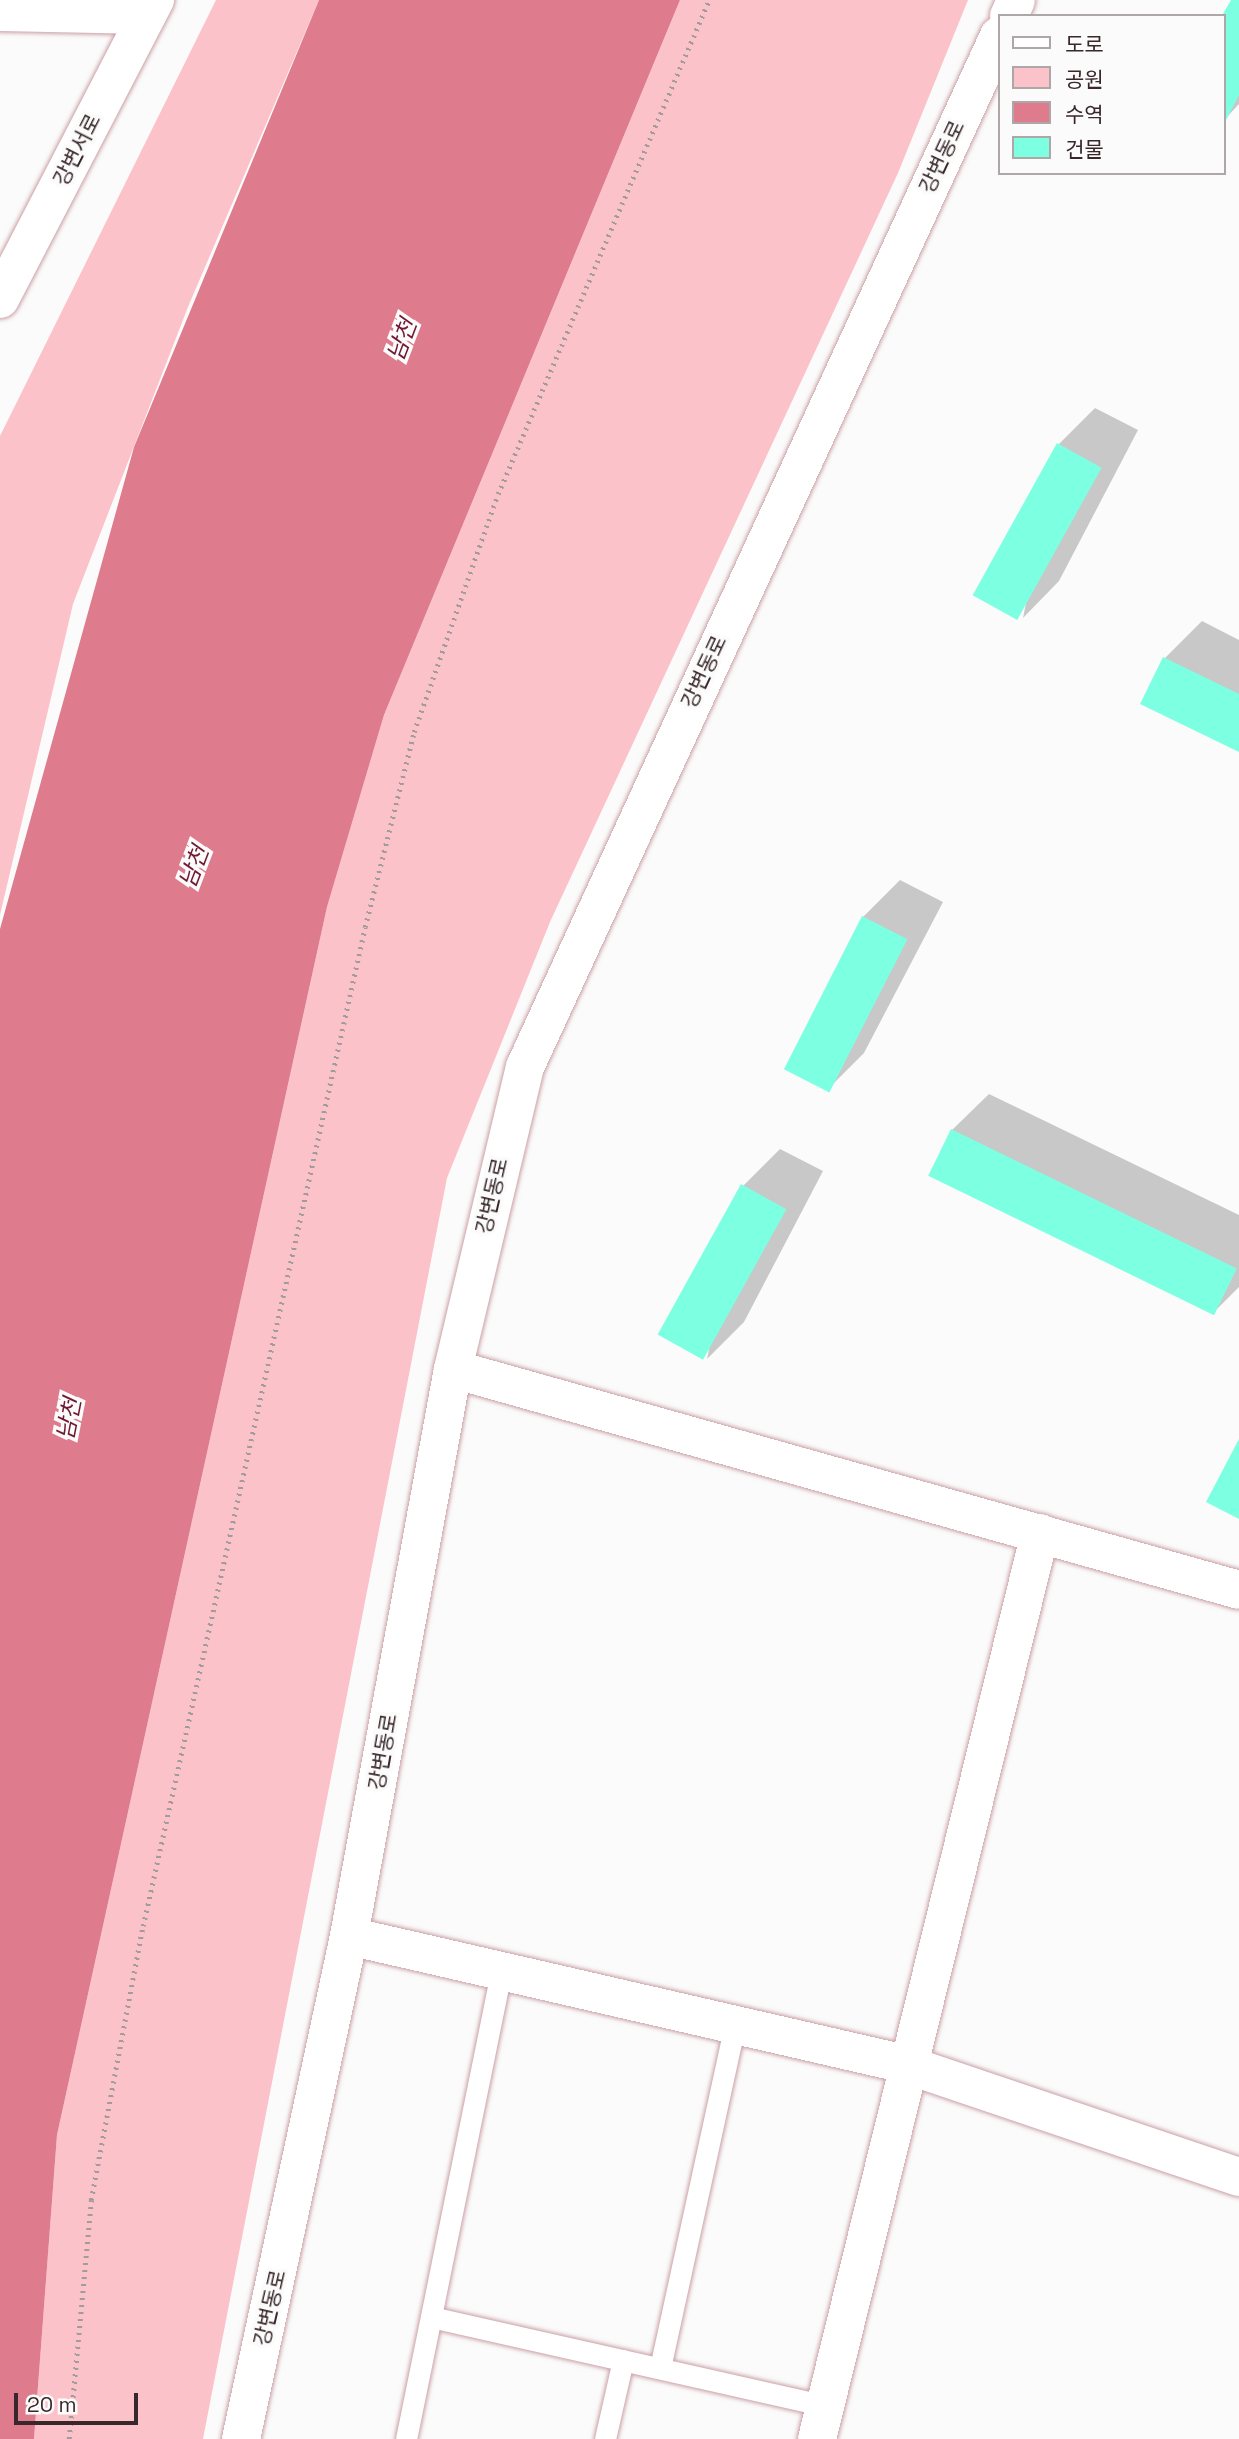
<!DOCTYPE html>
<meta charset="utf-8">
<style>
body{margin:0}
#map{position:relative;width:1239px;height:2439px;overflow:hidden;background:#fbfbfb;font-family:"Space Grotesk","Noto Sans KR",sans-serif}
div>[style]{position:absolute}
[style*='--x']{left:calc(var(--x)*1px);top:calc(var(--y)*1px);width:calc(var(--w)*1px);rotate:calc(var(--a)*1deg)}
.green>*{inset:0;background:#fcc2ca}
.water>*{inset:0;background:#de7b8d}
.shadow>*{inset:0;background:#0003}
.building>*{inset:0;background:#7dffe1;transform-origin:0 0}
.path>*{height:4.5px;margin-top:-2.25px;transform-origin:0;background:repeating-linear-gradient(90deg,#a29b9c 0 2px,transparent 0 7px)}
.roads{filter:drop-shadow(0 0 2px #caa0a6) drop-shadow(0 0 2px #caa0a6)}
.service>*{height:21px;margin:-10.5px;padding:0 10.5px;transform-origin:10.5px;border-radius:10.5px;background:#fff}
.minor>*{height:38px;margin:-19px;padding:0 19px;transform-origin:19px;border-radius:19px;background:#fff}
.tertiary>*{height:38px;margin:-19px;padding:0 19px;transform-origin:19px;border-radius:19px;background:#fff}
span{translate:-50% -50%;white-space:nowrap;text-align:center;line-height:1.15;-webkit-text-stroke:7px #fbfbfb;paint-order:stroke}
.street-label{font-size:21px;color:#39282b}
.water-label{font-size:23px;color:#711832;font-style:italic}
.legend{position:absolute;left:998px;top:14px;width:228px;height:161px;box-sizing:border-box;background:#fbfbfb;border:2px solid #ada7a8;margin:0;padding:9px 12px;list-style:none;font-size:21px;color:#39282b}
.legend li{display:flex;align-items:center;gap:14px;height:35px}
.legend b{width:35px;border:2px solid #ada7a8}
.scale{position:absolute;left:14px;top:2393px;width:124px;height:32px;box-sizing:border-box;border:4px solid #39282b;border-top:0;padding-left:9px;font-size:21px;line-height:24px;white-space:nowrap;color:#39282b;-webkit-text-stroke:5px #fbfbfb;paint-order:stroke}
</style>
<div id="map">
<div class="green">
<i style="clip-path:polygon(216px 0,319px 0,188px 307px,73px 604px,0 915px,0 436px)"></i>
<i style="clip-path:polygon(680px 0,968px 0,898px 173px,550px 922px,447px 1178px,203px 2439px,34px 2439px,57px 2135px,327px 907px,384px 715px)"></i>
</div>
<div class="water">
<i style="clip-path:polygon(319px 0,680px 0,384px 715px,327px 907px,57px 2135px,34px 2439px,0 2439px,0 929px,134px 447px)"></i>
</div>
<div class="shadow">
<i style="clip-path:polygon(1233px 0,1239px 0,1239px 104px,1226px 118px,1223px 18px)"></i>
<i style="clip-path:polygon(1095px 408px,1138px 430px,1059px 581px,1023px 618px,1058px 445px)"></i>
<i style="clip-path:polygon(1202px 621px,1239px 640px,1239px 750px,1165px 658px)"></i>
<i style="clip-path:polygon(900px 880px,943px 902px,864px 1053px,827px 1090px,863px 917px)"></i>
<i style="clip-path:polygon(989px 1094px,1239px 1215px,1239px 1287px,1213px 1313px,952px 1130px)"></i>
<i style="clip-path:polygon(780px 1149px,823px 1171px,744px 1322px,707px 1359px,743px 1186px)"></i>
</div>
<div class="building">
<i style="clip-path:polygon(1231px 0,1239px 0,1239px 95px,1226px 120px,1223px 14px)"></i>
<i style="left:1057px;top:443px;width:51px;height:174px;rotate:29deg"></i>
<i style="clip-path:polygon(1163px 657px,1239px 694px,1239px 752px,1140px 704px)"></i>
<i style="left:862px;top:916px;width:51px;height:172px;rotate:27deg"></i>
<i style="left:951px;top:1129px;width:318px;height:52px;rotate:26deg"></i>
<i style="left:741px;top:1184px;width:52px;height:172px;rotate:29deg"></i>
<i style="clip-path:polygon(1239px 1439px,1239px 1519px,1206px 1502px)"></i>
</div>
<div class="path">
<i style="--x:69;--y:2439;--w:240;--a:-84.7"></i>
<i style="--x:91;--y:2200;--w:279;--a:-79.3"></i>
<i style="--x:143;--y:1926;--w:1023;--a:-77.47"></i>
<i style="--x:365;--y:927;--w:201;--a:-75.9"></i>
<i style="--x:414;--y:732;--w:252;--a:-70.6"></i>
<i style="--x:498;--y:494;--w:537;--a:-66.87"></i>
</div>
<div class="roads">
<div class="service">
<i style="--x:431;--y:2317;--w:404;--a:12.7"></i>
<i style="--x:660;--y:2368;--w:351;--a:-77.7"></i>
<i style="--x:406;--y:2439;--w:478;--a:-78.5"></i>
<i style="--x:605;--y:2439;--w:81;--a:-77.2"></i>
</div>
<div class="minor">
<i style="--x:0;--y:12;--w:147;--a:1.2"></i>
<i style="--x:1009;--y:16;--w:17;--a:-66"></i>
<i style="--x:453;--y:1369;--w:816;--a:15.7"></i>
<i style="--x:349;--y:1936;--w:571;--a:12.96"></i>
<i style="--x:905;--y:2064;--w:353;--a:18.7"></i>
<i style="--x:241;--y:2439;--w:514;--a:-77.88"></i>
<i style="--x:349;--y:1936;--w:576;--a:-79.61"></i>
<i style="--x:453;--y:1369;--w:310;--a:-76.6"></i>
<i style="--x:525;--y:1067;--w:1135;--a:-65.31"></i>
<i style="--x:817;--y:2439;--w:933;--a:-76.17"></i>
</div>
<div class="tertiary">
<i style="--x:0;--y:299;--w:337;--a:-62.6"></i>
</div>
</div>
<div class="street-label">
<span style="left:77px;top:150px;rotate:-63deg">강변서로</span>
<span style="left:942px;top:157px;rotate:-65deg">강변동로</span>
<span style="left:704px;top:672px;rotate:-65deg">강변동로</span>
<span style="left:492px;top:1196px;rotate:-77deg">강변동로</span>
<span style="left:383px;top:1752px;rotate:-80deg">강변동로</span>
<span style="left:270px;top:2308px;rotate:-77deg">강변동로</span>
</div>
<div class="water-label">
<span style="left:402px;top:340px;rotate:-69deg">남천</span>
<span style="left:194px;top:867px;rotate:-69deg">남천</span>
<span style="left:69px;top:1419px;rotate:-79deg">남천</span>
</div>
<ul class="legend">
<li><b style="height:9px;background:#fff"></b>도로</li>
<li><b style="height:19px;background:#fcc2ca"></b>공원</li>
<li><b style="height:19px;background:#de7b8d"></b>수역</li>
<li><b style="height:19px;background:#7dffe1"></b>건물</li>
</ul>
<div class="scale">20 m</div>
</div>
